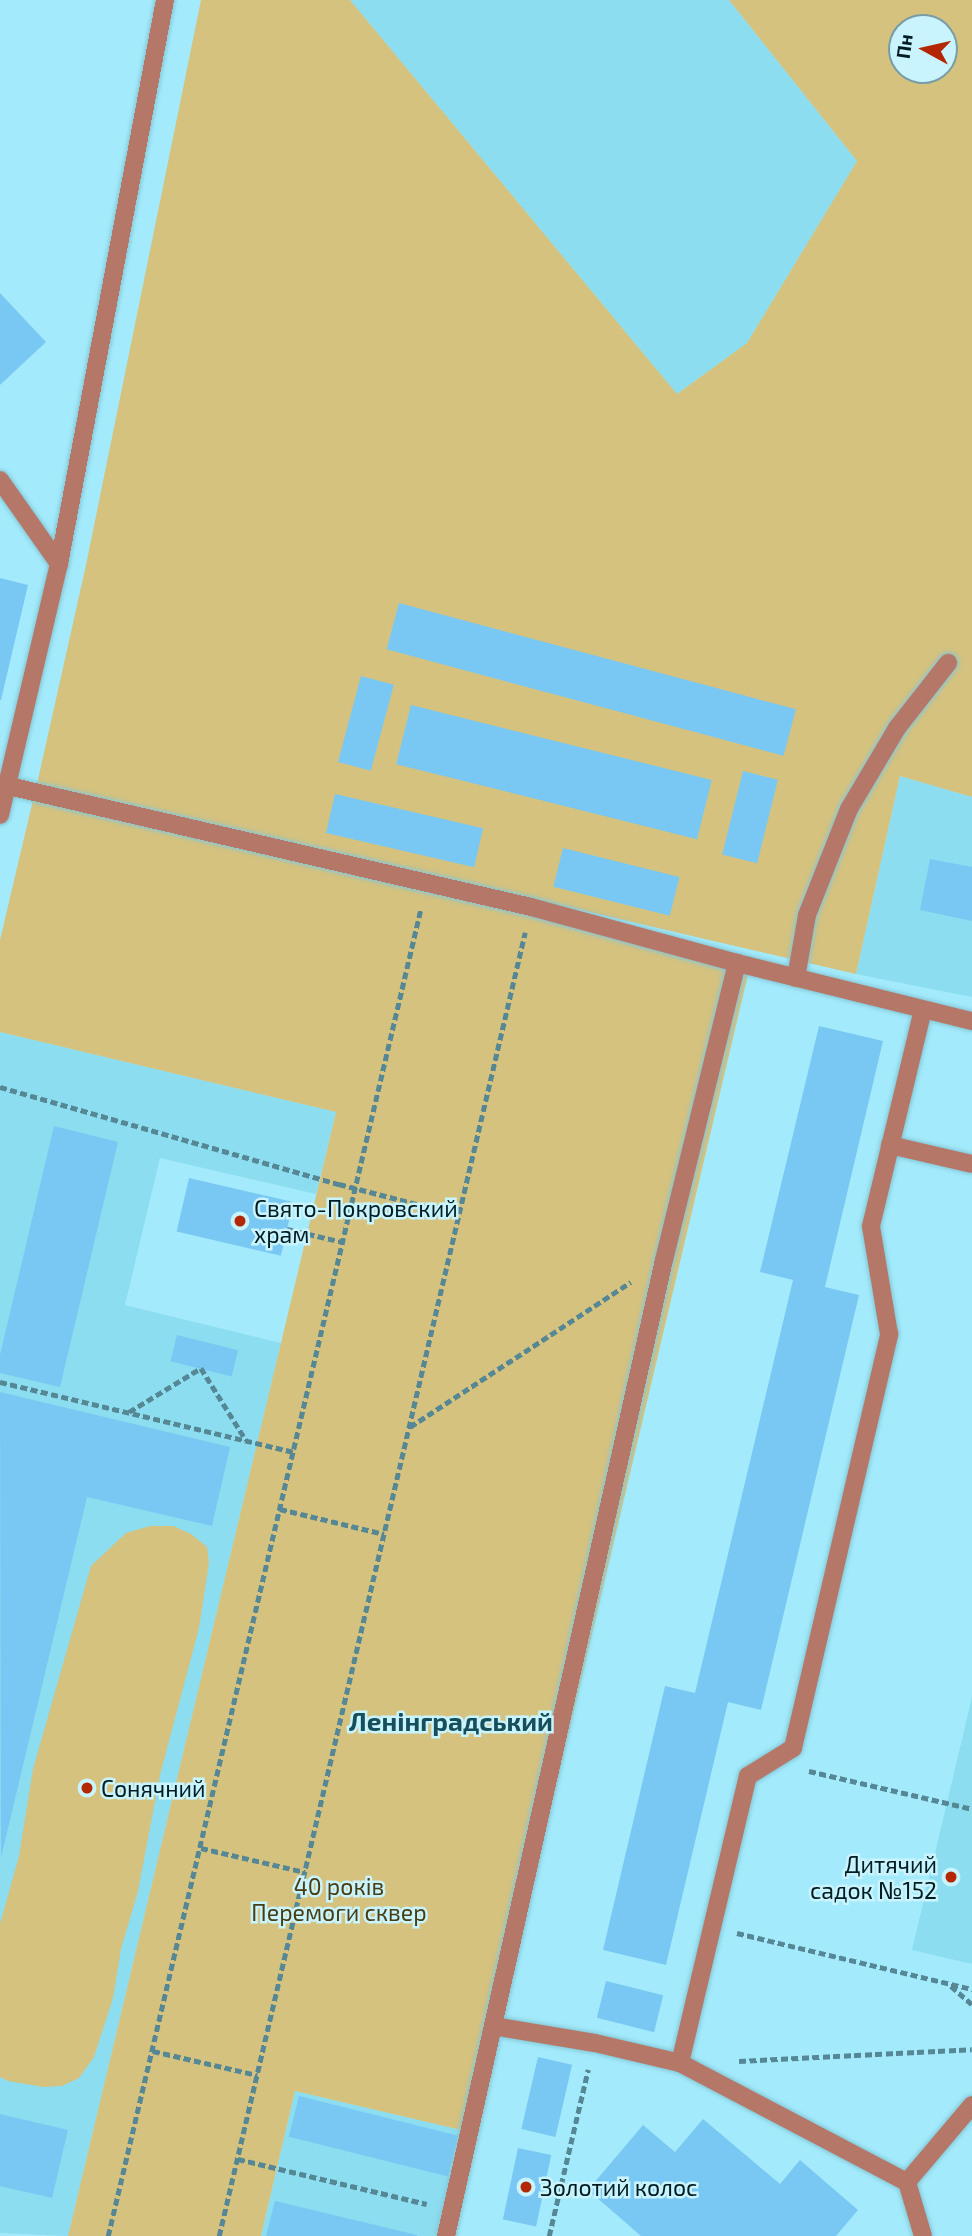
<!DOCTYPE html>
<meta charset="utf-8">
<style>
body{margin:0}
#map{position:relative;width:972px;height:2236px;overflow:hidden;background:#a3ebfc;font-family:"Exo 2",sans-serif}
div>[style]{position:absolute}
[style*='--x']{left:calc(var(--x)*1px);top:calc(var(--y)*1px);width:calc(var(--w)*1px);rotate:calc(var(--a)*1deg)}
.built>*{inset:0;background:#8bddef}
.green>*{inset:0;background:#d5c27e}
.building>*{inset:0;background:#79c8f3;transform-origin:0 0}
.path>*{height:4.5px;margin-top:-2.25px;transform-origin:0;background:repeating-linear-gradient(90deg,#558894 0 7px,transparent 0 10.5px)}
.roads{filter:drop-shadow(0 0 2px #86c6d5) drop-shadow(0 0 2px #86c6d5)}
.lane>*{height:18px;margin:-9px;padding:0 9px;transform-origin:9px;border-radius:9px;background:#b57768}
.dots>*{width:19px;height:19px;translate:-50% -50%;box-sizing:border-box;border:4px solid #c9f3fd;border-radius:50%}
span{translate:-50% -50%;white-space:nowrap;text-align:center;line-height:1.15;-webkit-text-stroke:5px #c9f3fd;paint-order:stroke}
.poi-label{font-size:23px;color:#001c23}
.left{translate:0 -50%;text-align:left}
.right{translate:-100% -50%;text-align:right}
.park-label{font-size:23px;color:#483d12}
.quarter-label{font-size:26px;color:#164f5b;font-weight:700}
.north{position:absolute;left:888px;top:14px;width:70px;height:70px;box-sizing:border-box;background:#c9f3fd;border:2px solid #799da6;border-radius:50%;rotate:278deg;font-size:19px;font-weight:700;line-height:28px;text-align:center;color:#001c23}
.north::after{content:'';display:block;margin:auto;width:24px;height:32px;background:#b32800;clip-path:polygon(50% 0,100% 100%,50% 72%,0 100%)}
</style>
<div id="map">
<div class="built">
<i style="clip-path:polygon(350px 0,729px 0,857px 161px,747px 343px,677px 394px)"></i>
<i style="clip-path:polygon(900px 776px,972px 797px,972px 997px,856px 974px)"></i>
<i style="clip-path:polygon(0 1032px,336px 1112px,316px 1194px,160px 1158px,125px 1305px,281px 1343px,68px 2236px,0 2233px)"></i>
<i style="clip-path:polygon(972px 1697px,972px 1964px,912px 1950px)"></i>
<i style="clip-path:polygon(295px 2091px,474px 2133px,450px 2236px,261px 2236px)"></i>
</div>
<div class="green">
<i style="clip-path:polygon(evenodd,201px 0,350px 0,677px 394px,747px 343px,857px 161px,729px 0,972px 0,972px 797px,900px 776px,856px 974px,37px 784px,86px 565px,201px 0,902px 28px,944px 28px,944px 70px,902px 70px,902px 28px)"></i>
<i style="clip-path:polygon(33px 800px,750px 966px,474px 2133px,295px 2091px,261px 2236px,68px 2236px,336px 1112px,0 1032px,0 940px)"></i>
<i style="clip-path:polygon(150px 1526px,173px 1526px,191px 1534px,207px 1547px,209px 1563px,199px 1628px,160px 1775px,138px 1891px,121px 1949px,113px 1998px,94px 2057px,79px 2078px,62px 2086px,43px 2087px,8px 2081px,0 2077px,0 1924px,19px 1856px,33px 1769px,91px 1566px,126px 1533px)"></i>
</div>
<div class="building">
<i style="clip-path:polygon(0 293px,46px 342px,0 385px)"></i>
<i style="clip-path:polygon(0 578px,28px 585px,1px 700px,0 700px)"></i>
<i style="left:399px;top:603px;width:411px;height:48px;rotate:15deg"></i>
<i style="left:361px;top:676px;width:34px;height:89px;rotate:15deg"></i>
<i style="left:411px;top:705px;width:310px;height:61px;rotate:14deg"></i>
<i style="left:743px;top:771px;width:36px;height:86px;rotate:14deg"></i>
<i style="left:335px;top:794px;width:152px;height:40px;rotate:13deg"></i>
<i style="left:563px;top:848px;width:120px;height:40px;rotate:14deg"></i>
<i style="clip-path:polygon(930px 859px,972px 867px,972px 921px,920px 910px)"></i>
<i style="clip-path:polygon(819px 1026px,883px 1041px,825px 1287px,859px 1295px,761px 1710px,728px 1702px,666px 1965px,603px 1950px,665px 1686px,695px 1693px,793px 1280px,760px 1272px)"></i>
<i style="clip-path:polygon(54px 1126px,118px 1142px,60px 1387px,0 1373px,0 1355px)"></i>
<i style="left:189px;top:1178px;width:107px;height:55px;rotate:13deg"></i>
<i style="left:177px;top:1335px;width:63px;height:27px;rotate:14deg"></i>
<i style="clip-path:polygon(0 1392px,230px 1447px,212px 1526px,87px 1497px,1px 1858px)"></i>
<i style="left:606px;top:1981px;width:59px;height:38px;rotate:14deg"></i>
<i style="left:538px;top:2057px;width:35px;height:74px;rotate:13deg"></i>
<i style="left:299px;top:2096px;width:164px;height:42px;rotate:14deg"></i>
<i style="clip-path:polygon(0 2114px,68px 2130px,52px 2198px,0 2186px)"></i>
<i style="clip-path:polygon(703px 2119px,780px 2184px,800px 2160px,858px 2210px,836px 2236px,641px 2236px,588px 2190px,643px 2125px,675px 2152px)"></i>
<i style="left:518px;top:2148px;width:34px;height:73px;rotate:12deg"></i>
<i style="clip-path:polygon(275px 2201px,417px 2235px,417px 2236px,266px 2236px)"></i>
</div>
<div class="path">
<i style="--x:0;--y:1087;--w:353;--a:16"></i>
<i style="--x:339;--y:1184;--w:124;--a:14.5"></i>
<i style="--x:287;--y:1229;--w:57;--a:13.1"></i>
<i style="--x:0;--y:1382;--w:301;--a:13.4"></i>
<i style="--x:129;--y:1412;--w:84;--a:-31.4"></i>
<i style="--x:201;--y:1368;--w:85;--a:58"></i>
<i style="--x:410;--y:1427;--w:264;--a:-33.3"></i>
<i style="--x:280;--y:1509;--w:107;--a:13.5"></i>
<i style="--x:809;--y:1771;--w:167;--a:13.1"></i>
<i style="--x:201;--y:1848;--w:107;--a:13"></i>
<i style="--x:737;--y:1933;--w:242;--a:13.4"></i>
<i style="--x:951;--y:1986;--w:28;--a:41"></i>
<i style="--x:153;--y:2051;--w:107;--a:13"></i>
<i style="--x:739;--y:2061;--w:233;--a:-2.9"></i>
<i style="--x:238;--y:2159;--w:194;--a:13.4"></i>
<i style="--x:108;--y:2236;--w:1364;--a:-76.74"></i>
<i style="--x:219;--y:2236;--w:1339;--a:-76.79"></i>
<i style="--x:549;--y:2236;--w:171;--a:-76.8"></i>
</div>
<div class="roads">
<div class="lane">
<i style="--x:0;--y:480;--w:103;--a:54.9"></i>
<i style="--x:0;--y:784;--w:545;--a:13.04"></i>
<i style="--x:531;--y:907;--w:213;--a:15.2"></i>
<i style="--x:737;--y:963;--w:242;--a:13.9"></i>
<i style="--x:0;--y:815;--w:258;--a:-76.8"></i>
<i style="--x:59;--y:564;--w:574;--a:-79.36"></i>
<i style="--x:796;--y:978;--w:64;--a:-80.1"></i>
<i style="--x:807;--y:915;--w:114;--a:-68.4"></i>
<i style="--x:849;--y:809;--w:94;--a:-59.3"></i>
<i style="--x:897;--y:728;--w:83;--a:-51.9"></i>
<i style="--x:890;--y:1145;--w:84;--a:13"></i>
<i style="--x:493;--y:2026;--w:103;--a:9.5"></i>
<i style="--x:595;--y:2043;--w:87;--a:13.2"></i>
<i style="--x:680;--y:2063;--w:256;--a:27.7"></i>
<i style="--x:907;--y:2182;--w:56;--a:73.5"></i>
<i style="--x:680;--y:2063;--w:295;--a:-76.7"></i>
<i style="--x:748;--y:1776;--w:53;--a:-31.9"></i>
<i style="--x:793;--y:1748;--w:425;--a:-76.9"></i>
<i style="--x:889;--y:1334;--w:109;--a:-99.5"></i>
<i style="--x:871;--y:1226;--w:222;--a:-76.5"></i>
<i style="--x:907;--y:2182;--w:101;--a:-49.8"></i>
<i style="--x:446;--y:2236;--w:1000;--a:-77.41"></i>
<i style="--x:664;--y:1260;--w:306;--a:-76.2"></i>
</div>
</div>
<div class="dots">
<i style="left:240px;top:1221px;background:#b32800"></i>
<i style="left:87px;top:1788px;background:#b32800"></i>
<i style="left:951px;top:1877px;background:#b32800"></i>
<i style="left:526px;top:2187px;background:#b32800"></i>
</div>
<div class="poi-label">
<span class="left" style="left:254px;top:1221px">Свято-Покровский<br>храм</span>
<span class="left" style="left:101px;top:1788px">Сонячний</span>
<span class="right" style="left:937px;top:1877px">Дитячий<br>садок №152</span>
<span class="left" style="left:540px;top:2187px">Золотий колос</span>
</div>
<div class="park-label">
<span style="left:339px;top:1899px">40 років<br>Перемоги сквер</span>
</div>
<div class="quarter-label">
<span style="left:451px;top:1721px">Ленінградський</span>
</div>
<div class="north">Пн</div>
</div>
